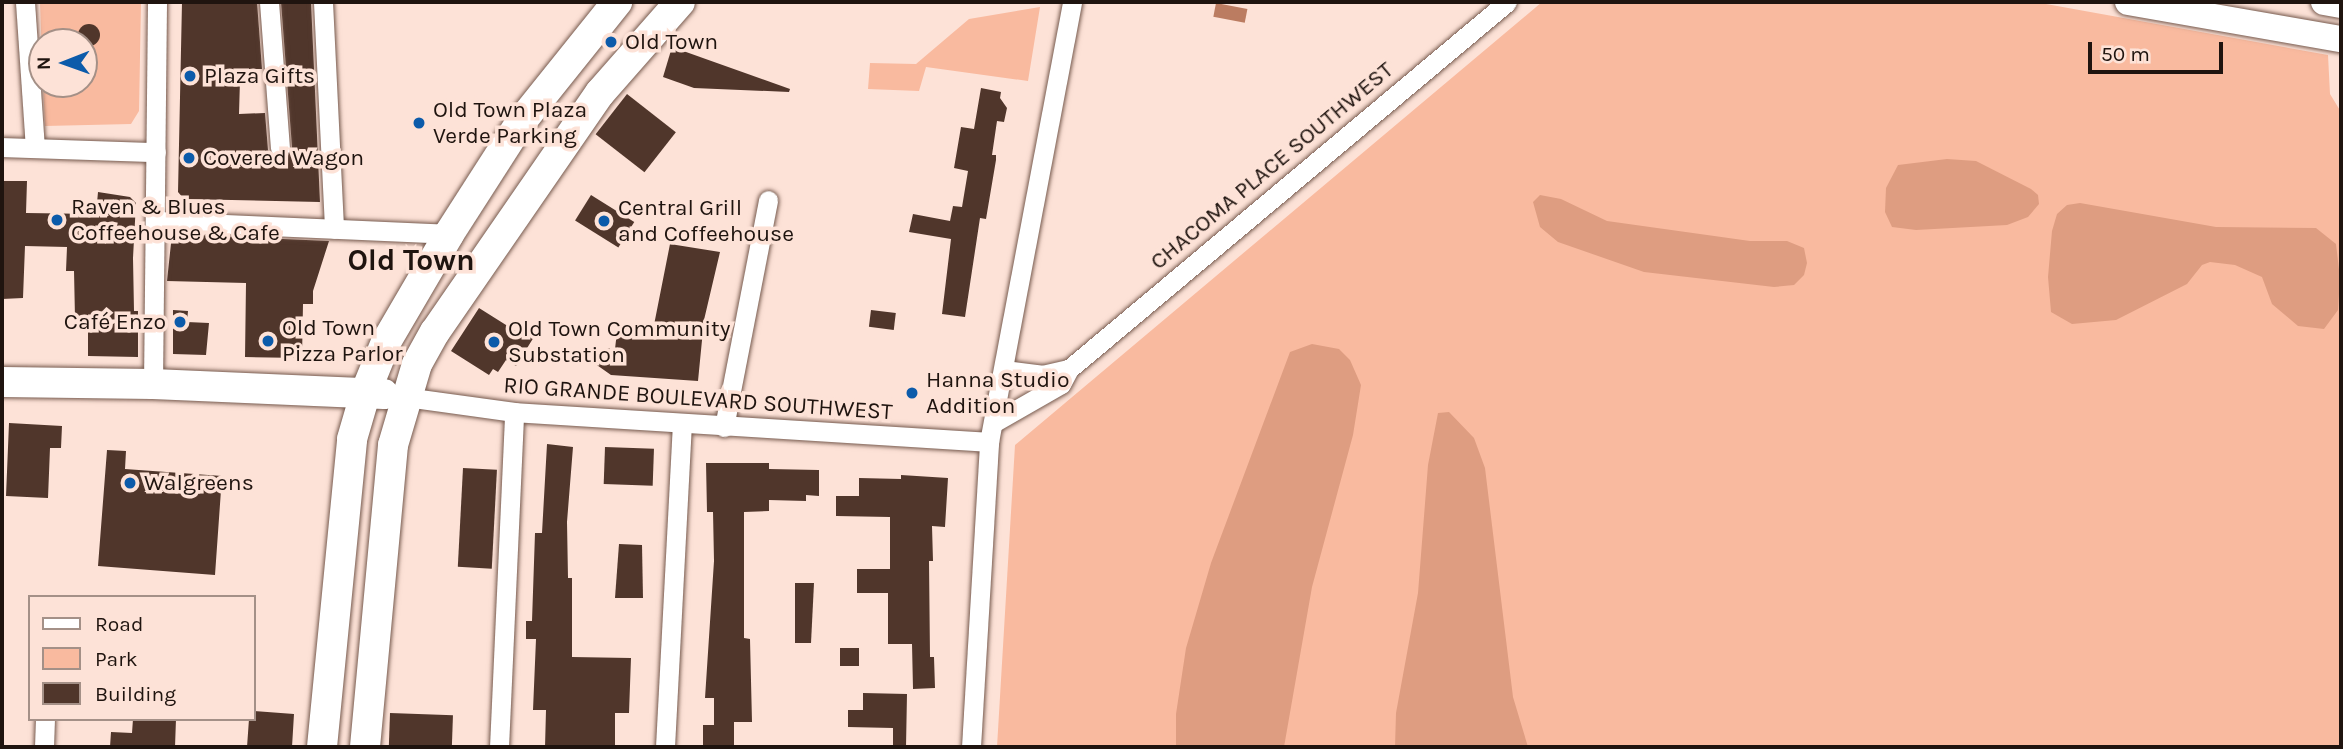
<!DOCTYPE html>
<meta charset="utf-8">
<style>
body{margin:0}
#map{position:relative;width:2343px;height:749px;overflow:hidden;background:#fde2d7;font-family:Karla,sans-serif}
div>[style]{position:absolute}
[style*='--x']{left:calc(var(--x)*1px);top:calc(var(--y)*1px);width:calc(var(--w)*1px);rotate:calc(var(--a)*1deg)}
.green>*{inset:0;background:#f9ba9f}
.forest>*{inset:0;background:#de9d81}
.water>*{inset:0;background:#bb7c61;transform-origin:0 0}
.building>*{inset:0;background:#50362b;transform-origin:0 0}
.round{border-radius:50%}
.roads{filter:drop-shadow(0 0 2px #765a4e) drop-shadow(0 0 2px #765a4e)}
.street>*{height:19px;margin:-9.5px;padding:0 9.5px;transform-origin:9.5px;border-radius:9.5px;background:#fff}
.secondary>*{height:26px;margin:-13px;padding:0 13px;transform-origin:13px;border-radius:13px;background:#fff}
.primary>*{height:30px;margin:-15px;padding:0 15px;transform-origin:15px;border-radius:15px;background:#fff}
.dots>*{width:19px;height:19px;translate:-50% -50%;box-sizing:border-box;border:4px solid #fde2d7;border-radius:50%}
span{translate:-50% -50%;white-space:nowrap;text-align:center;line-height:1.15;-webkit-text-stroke:7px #fde2d7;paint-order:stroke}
.poi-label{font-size:23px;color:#1f140f}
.left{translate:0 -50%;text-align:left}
.right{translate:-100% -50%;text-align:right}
.street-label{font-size:23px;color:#1f140f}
.district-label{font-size:30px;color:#1f140f;font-weight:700}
.frame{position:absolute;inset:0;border:4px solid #1f140f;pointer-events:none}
.legend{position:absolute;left:28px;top:595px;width:228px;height:126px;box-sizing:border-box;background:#fde2d7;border:2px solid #a49087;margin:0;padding:9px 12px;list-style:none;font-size:21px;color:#1f140f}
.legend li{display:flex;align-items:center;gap:14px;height:35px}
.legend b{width:35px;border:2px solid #a49087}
.north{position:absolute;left:28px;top:28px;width:70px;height:70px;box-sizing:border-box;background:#fde2d7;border:2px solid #a49087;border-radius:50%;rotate:269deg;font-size:19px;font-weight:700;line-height:28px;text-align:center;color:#1f140f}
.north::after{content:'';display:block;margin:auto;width:24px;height:32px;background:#0c5baa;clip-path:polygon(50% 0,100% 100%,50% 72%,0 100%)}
.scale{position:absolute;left:2088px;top:42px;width:135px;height:32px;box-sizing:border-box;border:4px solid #1f140f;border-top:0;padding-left:9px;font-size:21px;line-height:24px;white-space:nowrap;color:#1f140f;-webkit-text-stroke:5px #fde2d7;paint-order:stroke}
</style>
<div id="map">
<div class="green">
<i style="clip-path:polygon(40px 2px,141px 2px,139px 111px,131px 124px,45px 126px,43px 84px,84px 84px,84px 42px,42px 42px,42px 58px)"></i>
<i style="clip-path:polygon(1542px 2px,2035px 2px,2328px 55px,2330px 94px,2341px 112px,2341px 747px,997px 747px,1015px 445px)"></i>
<i style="clip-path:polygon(1040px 7px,1028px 81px,926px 67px,919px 91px,868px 89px,870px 63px,916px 64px,969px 19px)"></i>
</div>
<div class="forest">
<i style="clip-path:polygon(1947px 159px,1976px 161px,2031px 189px,2038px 195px,2039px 204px,2028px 217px,2007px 225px,1916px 230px,1892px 227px,1885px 212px,1886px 188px,1898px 165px)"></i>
<i style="clip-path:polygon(1540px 195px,1561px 199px,1607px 221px,1750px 241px,1787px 241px,1804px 248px,1807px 263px,1804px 275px,1794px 285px,1774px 287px,1644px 272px,1558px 242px,1540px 227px,1533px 202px)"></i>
<i style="clip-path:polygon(2080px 203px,2216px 227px,2316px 228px,2336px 244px,2340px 278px,2338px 310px,2324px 329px,2298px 326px,2272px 304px,2262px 277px,2235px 265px,2210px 262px,2202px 265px,2187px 284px,2116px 320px,2072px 324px,2051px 312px,2048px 277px,2052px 231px,2057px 214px,2067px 205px)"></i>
<i style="clip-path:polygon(1312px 344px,1339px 349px,1350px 360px,1361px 385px,1353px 435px,1312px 587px,1284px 747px,1176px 747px,1176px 714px,1186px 648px,1211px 563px,1290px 352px)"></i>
<i style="clip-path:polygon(1449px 412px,1474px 438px,1485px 468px,1513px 697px,1528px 747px,1395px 747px,1396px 713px,1418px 593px,1428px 465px,1438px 413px)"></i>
</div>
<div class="water">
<i style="left:1216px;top:3px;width:32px;height:14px;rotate:11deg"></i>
</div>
<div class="building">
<i style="clip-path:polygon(182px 2px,257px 2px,262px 69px,246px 69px,246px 80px,240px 80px,239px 114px,265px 113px,268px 150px,274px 159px,280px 160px,287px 158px,292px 147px,281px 2px,311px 2px,320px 202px,184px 199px,178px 192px)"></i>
<i class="round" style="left:78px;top:24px;width:22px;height:22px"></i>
<i style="clip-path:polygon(672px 47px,790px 89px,789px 92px,694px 88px,663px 77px)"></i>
<i style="clip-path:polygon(981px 88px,1001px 92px,1000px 98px,1007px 108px,1004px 122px,997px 121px,992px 155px,996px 155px,996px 160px,986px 219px,980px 218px,965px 317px,942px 314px,951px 239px,909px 232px,913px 214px,950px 221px,953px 206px,962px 207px,968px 171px,954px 168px,961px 127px,974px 129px)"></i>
<i style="left:627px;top:94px;width:62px;height:51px;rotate:38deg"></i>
<i style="clip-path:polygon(4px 181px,27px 181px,26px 213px,96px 214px,98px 192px,130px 197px,136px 203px,133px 258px,134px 311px,138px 311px,138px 357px,88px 356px,88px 318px,75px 318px,74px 271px,66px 271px,67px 247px,25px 246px,23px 298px,2px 299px)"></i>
<i style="left:591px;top:195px;width:51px;height:30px;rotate:32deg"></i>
<i style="clip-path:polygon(172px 234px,329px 241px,313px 291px,313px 304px,303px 304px,302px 358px,245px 357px,246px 283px,167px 281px)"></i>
<i style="clip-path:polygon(670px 244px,720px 252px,704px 320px,698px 381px,611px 375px,594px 363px,603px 348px,615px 349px,618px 323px,654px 325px)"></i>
<i style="clip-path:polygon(479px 308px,517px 332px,522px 323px,537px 332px,516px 366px,506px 360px,498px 372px,493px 369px,489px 375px,451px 351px)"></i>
<i style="clip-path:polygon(173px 310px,188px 311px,187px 322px,209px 323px,206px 355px,173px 354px)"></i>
<i style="left:871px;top:310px;width:25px;height:17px;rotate:7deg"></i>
<i style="clip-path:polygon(9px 423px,62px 426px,61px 448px,50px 448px,48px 498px,6px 496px)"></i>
<i style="clip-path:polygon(547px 444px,573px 447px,567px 522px,568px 578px,572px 578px,572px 657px,631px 658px,629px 713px,615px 713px,615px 747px,545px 747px,546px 710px,533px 710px,536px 639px,526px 639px,526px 621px,532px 621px,535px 533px,542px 533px)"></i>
<i style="left:605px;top:447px;width:49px;height:37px;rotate:2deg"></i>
<i style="clip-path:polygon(107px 450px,126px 451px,125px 469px,222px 476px,215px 575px,98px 566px)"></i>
<i style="clip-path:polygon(706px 463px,769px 463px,769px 469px,819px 470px,819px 496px,806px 495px,806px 501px,769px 500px,769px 511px,744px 512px,744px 638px,750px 639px,752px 722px,734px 722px,734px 747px,703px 747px,703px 725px,714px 725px,714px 698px,705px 698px,714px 561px,713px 512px,707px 512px)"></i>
<i style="left:463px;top:468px;width:34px;height:99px;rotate:3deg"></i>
<i style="clip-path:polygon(901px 475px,948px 478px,945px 527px,932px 526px,933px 561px,929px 561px,930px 657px,934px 657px,935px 688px,913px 689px,912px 644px,888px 644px,888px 593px,857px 593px,857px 569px,890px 569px,890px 517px,836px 516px,836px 496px,859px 496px,859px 478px,901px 479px)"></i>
<i style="clip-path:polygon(619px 544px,642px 545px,643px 598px,615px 598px)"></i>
<i style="clip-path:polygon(795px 583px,814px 583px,811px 643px,795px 643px)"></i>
<i style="left:840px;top:648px;width:19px;height:18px"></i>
<i style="clip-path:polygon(863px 693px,907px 694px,906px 747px,893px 747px,893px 728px,848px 727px,848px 710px,863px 710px)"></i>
<i style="clip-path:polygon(254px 711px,294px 714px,292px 747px,247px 747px,249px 719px,254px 719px)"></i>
<i style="left:390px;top:713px;width:63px;height:34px;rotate:2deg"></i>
<i style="clip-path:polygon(133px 719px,176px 719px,175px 747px,110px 747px,111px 732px,132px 733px)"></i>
</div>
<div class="roads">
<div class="street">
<i style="--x:25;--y:2;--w:146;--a:86.1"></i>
<i style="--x:269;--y:2;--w:146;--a:85.7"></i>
<i style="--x:323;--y:2;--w:227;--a:87.2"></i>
<i style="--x:2;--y:147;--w:154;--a:1.9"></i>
<i style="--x:155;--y:221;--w:294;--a:2.5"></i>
<i style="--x:1004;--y:370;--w:38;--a:7"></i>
<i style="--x:1042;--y:375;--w:28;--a:-13"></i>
<i style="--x:153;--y:384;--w:382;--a:-89.4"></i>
<i style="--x:405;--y:397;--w:110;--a:7.8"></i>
<i style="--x:514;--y:412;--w:476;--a:3.6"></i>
<i style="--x:993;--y:423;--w:78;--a:-29.8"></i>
<i style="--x:1061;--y:384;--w:17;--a:-62"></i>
<i style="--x:1069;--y:369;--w:571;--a:-39.96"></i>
<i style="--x:724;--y:427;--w:231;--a:-79"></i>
<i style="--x:44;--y:747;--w:28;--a:-88"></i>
<i style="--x:499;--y:747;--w:335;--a:-87.4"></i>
<i style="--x:665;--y:747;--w:323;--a:-87"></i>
<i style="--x:971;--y:747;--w:306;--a:-86.6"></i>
<i style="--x:989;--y:442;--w:448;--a:-79.3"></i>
</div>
<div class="secondary">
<i style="--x:2128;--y:2;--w:216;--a:9.9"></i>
<i style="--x:2324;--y:2;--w:17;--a:10"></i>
</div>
<div class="primary">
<i style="--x:2;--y:382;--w:151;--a:0.8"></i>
<i style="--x:153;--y:384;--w:231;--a:2.5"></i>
<i style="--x:322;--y:747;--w:309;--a:-84.4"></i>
<i style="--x:352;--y:439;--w:50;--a:-73.7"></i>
<i style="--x:366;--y:391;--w:53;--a:-67.8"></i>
<i style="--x:386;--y:342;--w:125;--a:-59.7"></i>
<i style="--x:449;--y:234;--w:133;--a:-57.3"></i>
<i style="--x:521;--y:122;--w:154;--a:-51.3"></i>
<i style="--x:365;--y:747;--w:303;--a:-84.7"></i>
<i style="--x:393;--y:445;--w:84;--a:-73.5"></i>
<i style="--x:417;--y:364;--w:37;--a:-61"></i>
<i style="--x:435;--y:332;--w:290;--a:-55.4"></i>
<i style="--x:600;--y:93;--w:121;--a:-48.7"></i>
</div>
</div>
<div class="dots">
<i style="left:611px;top:42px;background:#0c5baa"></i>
<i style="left:190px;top:76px;background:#0c5baa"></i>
<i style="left:419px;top:123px;background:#0c5baa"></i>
<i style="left:189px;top:158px;background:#0c5baa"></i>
<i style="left:57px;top:220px;background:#0c5baa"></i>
<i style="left:604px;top:221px;background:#0c5baa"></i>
<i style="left:180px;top:322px;background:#0c5baa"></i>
<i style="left:268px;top:341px;background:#0c5baa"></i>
<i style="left:494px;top:342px;background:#0c5baa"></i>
<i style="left:912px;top:393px;background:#0c5baa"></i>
<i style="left:130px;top:483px;background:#0c5baa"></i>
</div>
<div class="poi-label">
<span class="left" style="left:625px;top:42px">Old Town</span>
<span class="left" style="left:204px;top:76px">Plaza Gifts</span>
<span class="left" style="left:433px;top:123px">Old Town Plaza<br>Verde Parking</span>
<span class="left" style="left:203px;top:158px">Covered Wagon</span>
<span class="left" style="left:71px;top:220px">Raven &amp; Blues<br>Coffeehouse &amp; Cafe</span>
<span class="left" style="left:618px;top:221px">Central Grill<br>and Coffeehouse</span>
<span class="right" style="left:166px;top:322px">Café Enzo</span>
<span class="left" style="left:282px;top:341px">Old Town<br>Pizza Parlor</span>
<span class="left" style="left:508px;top:342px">Old Town Community<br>Substation</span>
<span class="left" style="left:926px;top:393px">Hanna Studio<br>Addition</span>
<span class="left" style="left:144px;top:483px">Walgreens</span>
</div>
<div class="street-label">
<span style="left:1272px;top:166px;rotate:-40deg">CHACOMA PLACE SOUTHWEST</span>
<span style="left:698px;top:399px;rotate:4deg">RIO GRANDE BOULEVARD SOUTHWEST</span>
</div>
<div class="district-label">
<span style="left:411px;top:260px">Old Town</span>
</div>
<div class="frame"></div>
<ul class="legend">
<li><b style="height:9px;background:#fff"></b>Road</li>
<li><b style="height:19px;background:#f9ba9f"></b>Park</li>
<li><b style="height:19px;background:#50362b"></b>Building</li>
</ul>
<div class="north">N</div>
<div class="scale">50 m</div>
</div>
